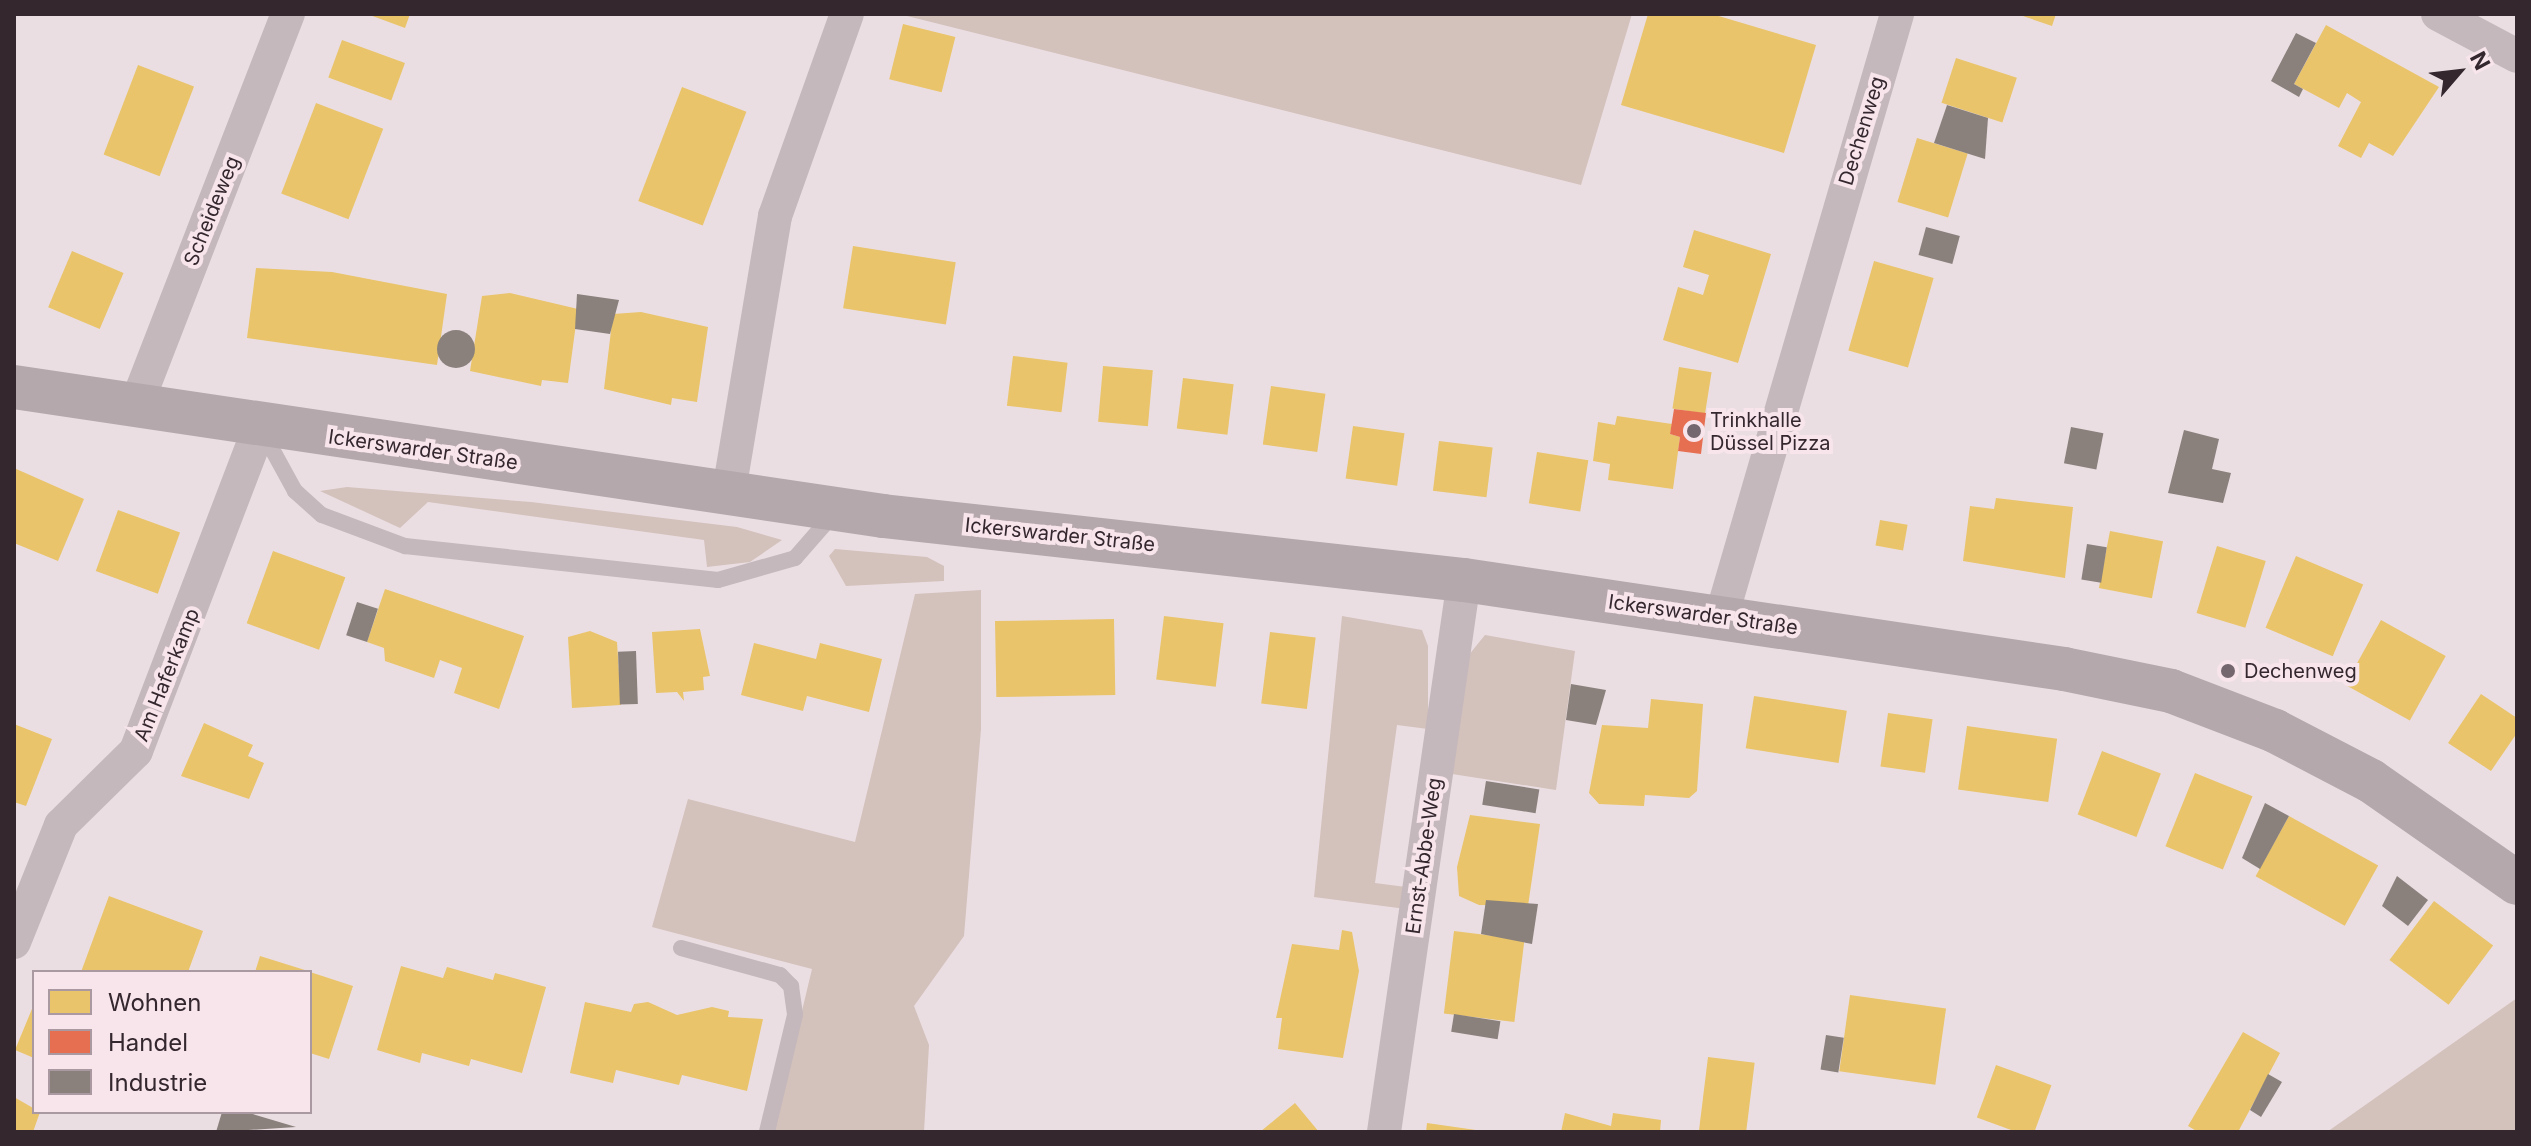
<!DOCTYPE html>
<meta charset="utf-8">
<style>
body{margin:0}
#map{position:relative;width:2531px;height:1146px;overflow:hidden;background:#ebdee3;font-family:Inter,sans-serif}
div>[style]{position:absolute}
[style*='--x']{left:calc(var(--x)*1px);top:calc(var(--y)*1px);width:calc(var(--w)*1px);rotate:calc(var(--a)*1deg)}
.green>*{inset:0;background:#d3c1bb}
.homes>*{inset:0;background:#e9c46a;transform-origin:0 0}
.shops>*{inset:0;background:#e76f51}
.industry>*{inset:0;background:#8a817c;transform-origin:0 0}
.round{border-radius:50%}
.service>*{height:16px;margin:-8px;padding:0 8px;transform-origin:8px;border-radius:8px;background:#c4b8bd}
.minor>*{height:34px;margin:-17px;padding:0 17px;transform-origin:17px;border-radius:17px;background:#c4b8bd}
.secondary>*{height:44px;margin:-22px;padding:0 22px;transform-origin:22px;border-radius:22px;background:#b5a8ad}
.dots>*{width:22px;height:22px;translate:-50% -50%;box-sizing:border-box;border:4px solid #f8e5ec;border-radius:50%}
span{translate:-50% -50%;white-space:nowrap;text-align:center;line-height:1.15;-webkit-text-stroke:8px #f8e5ec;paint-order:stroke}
.street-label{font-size:20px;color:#34272e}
.poi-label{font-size:20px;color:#34272e}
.left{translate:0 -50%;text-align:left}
.frame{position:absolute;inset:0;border:16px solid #34272e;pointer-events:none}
.legend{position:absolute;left:32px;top:970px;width:280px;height:144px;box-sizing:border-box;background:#f8e5ec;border:2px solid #aa99a0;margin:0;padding:10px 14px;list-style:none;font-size:24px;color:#34272e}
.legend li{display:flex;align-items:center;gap:16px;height:40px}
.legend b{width:40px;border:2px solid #aa99a0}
.north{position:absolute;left:2419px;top:32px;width:80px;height:80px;-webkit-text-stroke:6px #f8e5ec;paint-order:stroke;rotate:62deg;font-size:22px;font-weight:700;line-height:32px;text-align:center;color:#34272e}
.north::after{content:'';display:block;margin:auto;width:28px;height:36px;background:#34272e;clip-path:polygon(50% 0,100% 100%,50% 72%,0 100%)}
</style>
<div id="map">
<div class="green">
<i style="clip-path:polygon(899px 14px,1632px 14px,1581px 185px)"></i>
<i style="clip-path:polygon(347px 487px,531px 502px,737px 527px,782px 540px,750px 562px,707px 567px,704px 540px,428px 502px,400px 528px,320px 491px)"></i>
<i style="clip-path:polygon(835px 549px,927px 557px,944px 566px,944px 581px,846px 586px,829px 556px)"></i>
<i style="clip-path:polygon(981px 590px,981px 729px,964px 936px,914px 1006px,929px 1045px,924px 1132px,773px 1132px,812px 969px,652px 927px,688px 799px,855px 842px,915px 594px)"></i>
<i style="clip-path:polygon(1342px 616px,1422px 630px,1428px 646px,1428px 729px,1397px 725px,1375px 883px,1406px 887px,1406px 909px,1314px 897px)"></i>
<i style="clip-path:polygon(1485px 635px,1575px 651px,1556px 790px,1452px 774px,1468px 656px)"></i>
<i style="clip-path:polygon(2517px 998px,2517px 1132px,2327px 1132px)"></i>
</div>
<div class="homes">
<i style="clip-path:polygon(367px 14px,410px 14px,405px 28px)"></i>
<i style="clip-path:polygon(1648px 14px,1712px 14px,1816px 45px,1784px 153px,1621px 105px)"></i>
<i style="clip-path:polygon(2017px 14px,2056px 14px,2052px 26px)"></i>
<i style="left:903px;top:24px;width:54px;height:57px;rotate:14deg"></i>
<i style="clip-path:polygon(2326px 25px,2439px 87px,2393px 156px,2369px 143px,2361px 158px,2338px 146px,2361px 102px,2347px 93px,2339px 108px,2294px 84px)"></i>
<i style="left:342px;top:40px;width:67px;height:40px;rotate:20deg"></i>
<i style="left:1956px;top:58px;width:64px;height:47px;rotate:18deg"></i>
<i style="left:138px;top:65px;width:60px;height:96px;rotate:21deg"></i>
<i style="left:682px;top:87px;width:69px;height:122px;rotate:21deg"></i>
<i style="left:316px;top:103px;width:72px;height:97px;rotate:21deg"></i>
<i style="left:1917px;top:138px;width:53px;height:67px;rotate:17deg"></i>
<i style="clip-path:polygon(1694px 230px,1771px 254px,1738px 363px,1663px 340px,1678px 287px,1703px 295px,1709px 275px,1683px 267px)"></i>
<i style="left:853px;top:246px;width:104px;height:63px;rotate:9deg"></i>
<i style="left:72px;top:251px;width:56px;height:61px;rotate:23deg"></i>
<i style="left:1874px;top:261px;width:62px;height:93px;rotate:16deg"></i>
<i style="clip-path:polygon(256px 268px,332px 272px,447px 294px,437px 365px,247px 338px)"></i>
<i style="clip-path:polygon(510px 293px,578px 309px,568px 383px,542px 380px,541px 386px,470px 371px,482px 296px)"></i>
<i style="clip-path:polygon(641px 312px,708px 327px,697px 402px,672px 398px,671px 405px,604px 389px,613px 314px)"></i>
<i style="left:1013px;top:356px;width:55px;height:50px;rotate:7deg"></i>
<i style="left:1103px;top:366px;width:50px;height:56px;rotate:5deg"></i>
<i style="left:1679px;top:367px;width:33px;height:42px;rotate:9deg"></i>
<i style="left:1183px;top:378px;width:51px;height:51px;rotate:7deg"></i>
<i style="left:1271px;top:386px;width:55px;height:59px;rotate:8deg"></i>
<i style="clip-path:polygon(1617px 416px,1672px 424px,1670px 434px,1680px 437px,1673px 489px,1608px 480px,1610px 464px,1593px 461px,1598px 422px,1615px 425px)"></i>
<i style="left:1353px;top:426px;width:52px;height:53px;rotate:8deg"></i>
<i style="left:1439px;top:441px;width:54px;height:50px;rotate:7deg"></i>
<i style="left:1537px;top:452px;width:52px;height:52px;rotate:9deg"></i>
<i style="clip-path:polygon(14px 468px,84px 499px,58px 561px,14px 543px)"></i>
<i style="clip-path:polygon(1996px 498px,2073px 507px,2065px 578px,1963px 561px,1970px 506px,1994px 509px)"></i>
<i style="left:118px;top:510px;width:66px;height:65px;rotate:20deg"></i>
<i style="left:1880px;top:520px;width:28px;height:26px;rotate:10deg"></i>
<i style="left:2110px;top:531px;width:54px;height:58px;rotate:11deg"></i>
<i style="left:2217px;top:546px;width:51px;height:70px;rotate:17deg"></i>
<i style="left:273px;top:551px;width:77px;height:77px;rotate:20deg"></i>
<i style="left:2296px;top:556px;width:73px;height:78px;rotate:23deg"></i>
<i style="clip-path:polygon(385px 589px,524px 636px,499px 709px,454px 693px,462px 668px,440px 660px,434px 678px,385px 661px,384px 648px,367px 642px)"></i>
<i style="left:1164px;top:616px;width:60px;height:64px;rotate:7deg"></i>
<i style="left:1114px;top:619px;width:76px;height:119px;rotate:89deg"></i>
<i style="left:2381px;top:620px;width:74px;height:74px;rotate:29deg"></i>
<i style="clip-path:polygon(700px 629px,710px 676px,703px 677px,704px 690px,683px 692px,684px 701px,677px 692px,656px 693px,652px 632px)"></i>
<i style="clip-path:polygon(590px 631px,617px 642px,621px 705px,572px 708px,568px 637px)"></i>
<i style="left:1270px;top:632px;width:46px;height:72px;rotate:7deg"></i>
<i style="clip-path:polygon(754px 643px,816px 659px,820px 643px,882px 659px,869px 712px,807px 696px,803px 711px,741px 695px)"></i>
<i style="clip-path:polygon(2481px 694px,2517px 718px,2517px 733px,2491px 771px,2448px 743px)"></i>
<i style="left:1754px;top:696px;width:94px;height:53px;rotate:9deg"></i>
<i style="clip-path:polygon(1651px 699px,1703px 704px,1697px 791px,1689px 798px,1645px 795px,1644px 806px,1599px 804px,1589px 793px,1602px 725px,1648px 728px)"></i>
<i style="left:1888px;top:713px;width:45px;height:54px;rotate:8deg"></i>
<i style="clip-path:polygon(204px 723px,253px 745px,248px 756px,264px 763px,249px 799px,181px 776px)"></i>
<i style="clip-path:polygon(14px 724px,52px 739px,26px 806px,14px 802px)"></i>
<i style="left:1967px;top:726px;width:91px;height:64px;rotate:8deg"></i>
<i style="left:2102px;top:751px;width:63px;height:68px;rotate:21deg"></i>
<i style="left:2195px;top:773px;width:62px;height:79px;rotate:22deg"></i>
<i style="clip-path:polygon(1470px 815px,1540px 824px,1528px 906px,1479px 905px,1459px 896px,1457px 867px)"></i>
<i style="left:2289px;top:816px;width:102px;height:69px;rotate:29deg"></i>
<i style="clip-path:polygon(109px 896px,203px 931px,188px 972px,81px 972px)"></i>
<i style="left:2434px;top:901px;width:74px;height:74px;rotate:37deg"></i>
<i style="clip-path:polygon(1342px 930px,1352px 932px,1359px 971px,1343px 1058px,1278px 1049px,1282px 1018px,1276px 1018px,1292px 944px,1339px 950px)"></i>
<i style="left:1454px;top:931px;width:71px;height:83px;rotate:7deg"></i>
<i style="clip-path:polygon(260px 956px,308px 971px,308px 972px,255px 972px)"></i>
<i style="clip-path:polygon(401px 966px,443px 978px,447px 967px,493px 980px,495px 973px,546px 987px,522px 1073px,471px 1059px,469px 1066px,422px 1053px,420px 1063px,377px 1050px)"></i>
<i style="clip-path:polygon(310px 972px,353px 986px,329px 1059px,310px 1053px)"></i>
<i style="left:1850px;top:995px;width:97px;height:77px;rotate:8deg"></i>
<i style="clip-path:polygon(585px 1002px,631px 1012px,634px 1004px,648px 1002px,677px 1015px,712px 1007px,729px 1011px,728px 1017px,763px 1019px,747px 1091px,682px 1075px,679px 1085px,616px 1070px,613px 1083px,570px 1073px)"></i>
<i style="clip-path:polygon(34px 1004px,34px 1058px,15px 1050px)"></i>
<i style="clip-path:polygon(2243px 1032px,2280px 1053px,2238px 1132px,2198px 1132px,2188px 1126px)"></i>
<i style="left:1708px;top:1057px;width:47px;height:75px;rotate:7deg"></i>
<i style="left:1996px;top:1065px;width:59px;height:56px;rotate:20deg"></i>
<i style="clip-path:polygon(14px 1097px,40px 1112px,33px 1132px,14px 1132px)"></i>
<i style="clip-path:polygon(1295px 1103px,1319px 1132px,1260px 1132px)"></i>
<i style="clip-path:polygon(1565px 1113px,1611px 1126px,1613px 1113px,1661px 1120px,1660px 1132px,1561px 1132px)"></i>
<i style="clip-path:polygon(1427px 1123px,1476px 1130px,1476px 1132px,1426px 1132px)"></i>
</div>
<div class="shops">
<i style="clip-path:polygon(1674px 409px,1706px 413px,1701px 454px,1678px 451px,1680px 437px,1670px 434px)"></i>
</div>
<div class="industry">
<i style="clip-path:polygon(2296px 33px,2316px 43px,2294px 84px,2303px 89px,2299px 97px,2271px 81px)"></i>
<i style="clip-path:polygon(1947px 105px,1988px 118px,1985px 159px,1934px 143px)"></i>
<i style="left:1926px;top:227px;width:35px;height:29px;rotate:15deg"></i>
<i style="clip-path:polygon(577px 294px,619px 300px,610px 334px,575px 329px)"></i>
<i class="round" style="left:437px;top:330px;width:38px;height:38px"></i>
<i style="left:2071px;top:427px;width:33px;height:37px;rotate:11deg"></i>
<i style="clip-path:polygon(2184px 430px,2219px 439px,2212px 469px,2231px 473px,2223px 503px,2168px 493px)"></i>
<i style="left:2087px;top:544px;width:20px;height:36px;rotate:9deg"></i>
<i style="left:357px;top:602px;width:22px;height:35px;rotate:18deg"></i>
<i style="left:636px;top:651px;width:53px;height:18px;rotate:88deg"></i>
<i style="clip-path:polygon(1571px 684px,1606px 690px,1596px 725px,1566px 720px)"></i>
<i style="left:1486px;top:781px;width:54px;height:24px;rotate:9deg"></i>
<i style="clip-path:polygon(2265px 803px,2289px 816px,2260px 869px,2242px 858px)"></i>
<i style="clip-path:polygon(2397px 876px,2428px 900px,2408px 926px,2382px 906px)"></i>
<i style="clip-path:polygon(1486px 900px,1538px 904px,1532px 944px,1481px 934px)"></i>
<i style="left:1454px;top:1014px;width:47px;height:18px;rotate:9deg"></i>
<i style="left:1826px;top:1035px;width:18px;height:35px;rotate:9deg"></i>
<i style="clip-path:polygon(2268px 1074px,2282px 1082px,2261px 1117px,2250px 1110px)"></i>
<i style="clip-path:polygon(222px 1112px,246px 1112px,296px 1127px,216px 1132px)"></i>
</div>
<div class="service">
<i style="--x:261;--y:429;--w:71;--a:61.3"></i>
<i style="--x:295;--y:491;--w:36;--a:42"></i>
<i style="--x:322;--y:515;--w:89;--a:20.5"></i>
<i style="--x:405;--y:546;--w:315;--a:6.2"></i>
<i style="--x:718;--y:580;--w:80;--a:-15.9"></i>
<i style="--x:795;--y:558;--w:64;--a:-48.8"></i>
<i style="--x:681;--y:948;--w:103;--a:15.3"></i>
<i style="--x:780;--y:975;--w:16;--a:45"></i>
<i style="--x:791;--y:986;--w:29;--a:82"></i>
<i style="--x:795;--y:1015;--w:120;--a:103.5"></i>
</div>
<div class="minor">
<i style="--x:2438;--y:14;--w:89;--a:28"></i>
<i style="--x:135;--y:408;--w:423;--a:-68.8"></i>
<i style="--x:729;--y:491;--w:279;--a:-80.5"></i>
<i style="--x:775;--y:216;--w:214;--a:-70.4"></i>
<i style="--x:1721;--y:618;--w:629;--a:-73.75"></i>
<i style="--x:14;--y:942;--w:126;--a:-68.1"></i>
<i style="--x:61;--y:825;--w:105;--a:-44.6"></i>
<i style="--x:136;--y:751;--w:347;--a:-69.1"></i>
<i style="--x:1384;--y:1132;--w:558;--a:-81.75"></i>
</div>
<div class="secondary">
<i style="--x:14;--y:387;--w:879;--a:8.44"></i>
<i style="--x:883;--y:516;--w:585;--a:6.29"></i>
<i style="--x:1464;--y:580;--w:607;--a:8.44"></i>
<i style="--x:2064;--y:669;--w:109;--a:11.6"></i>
<i style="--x:2171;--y:691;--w:111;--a:21"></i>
<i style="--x:2275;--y:731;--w:108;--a:27.5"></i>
<i style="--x:2371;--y:781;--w:178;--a:34.9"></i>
</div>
<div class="dots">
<i style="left:1694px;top:431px;background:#74676d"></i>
<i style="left:2228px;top:671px;background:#74676d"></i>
</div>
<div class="street-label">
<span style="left:1862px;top:131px;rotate:-73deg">Dechenweg</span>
<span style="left:212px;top:211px;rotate:-68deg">Scheideweg</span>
<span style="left:423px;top:450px;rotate:8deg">Ickerswarder Straße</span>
<span style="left:1060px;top:535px;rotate:6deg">Ickerswarder Straße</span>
<span style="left:1703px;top:615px;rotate:8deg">Ickerswarder Straße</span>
<span style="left:167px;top:675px;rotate:-68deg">Am Haferkamp</span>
<span style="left:1424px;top:856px;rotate:-82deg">Ernst-Abbe-Weg</span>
</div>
<div class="poi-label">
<span class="left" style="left:1710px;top:432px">Trinkhalle<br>Düssel Pizza</span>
<span class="left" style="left:2244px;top:671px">Dechenweg</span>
</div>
<div class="frame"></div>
<ul class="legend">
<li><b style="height:22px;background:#e9c46a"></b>Wohnen</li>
<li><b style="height:22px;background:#e76f51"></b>Handel</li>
<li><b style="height:22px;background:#8a817c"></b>Industrie</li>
</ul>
<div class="north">N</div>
</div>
